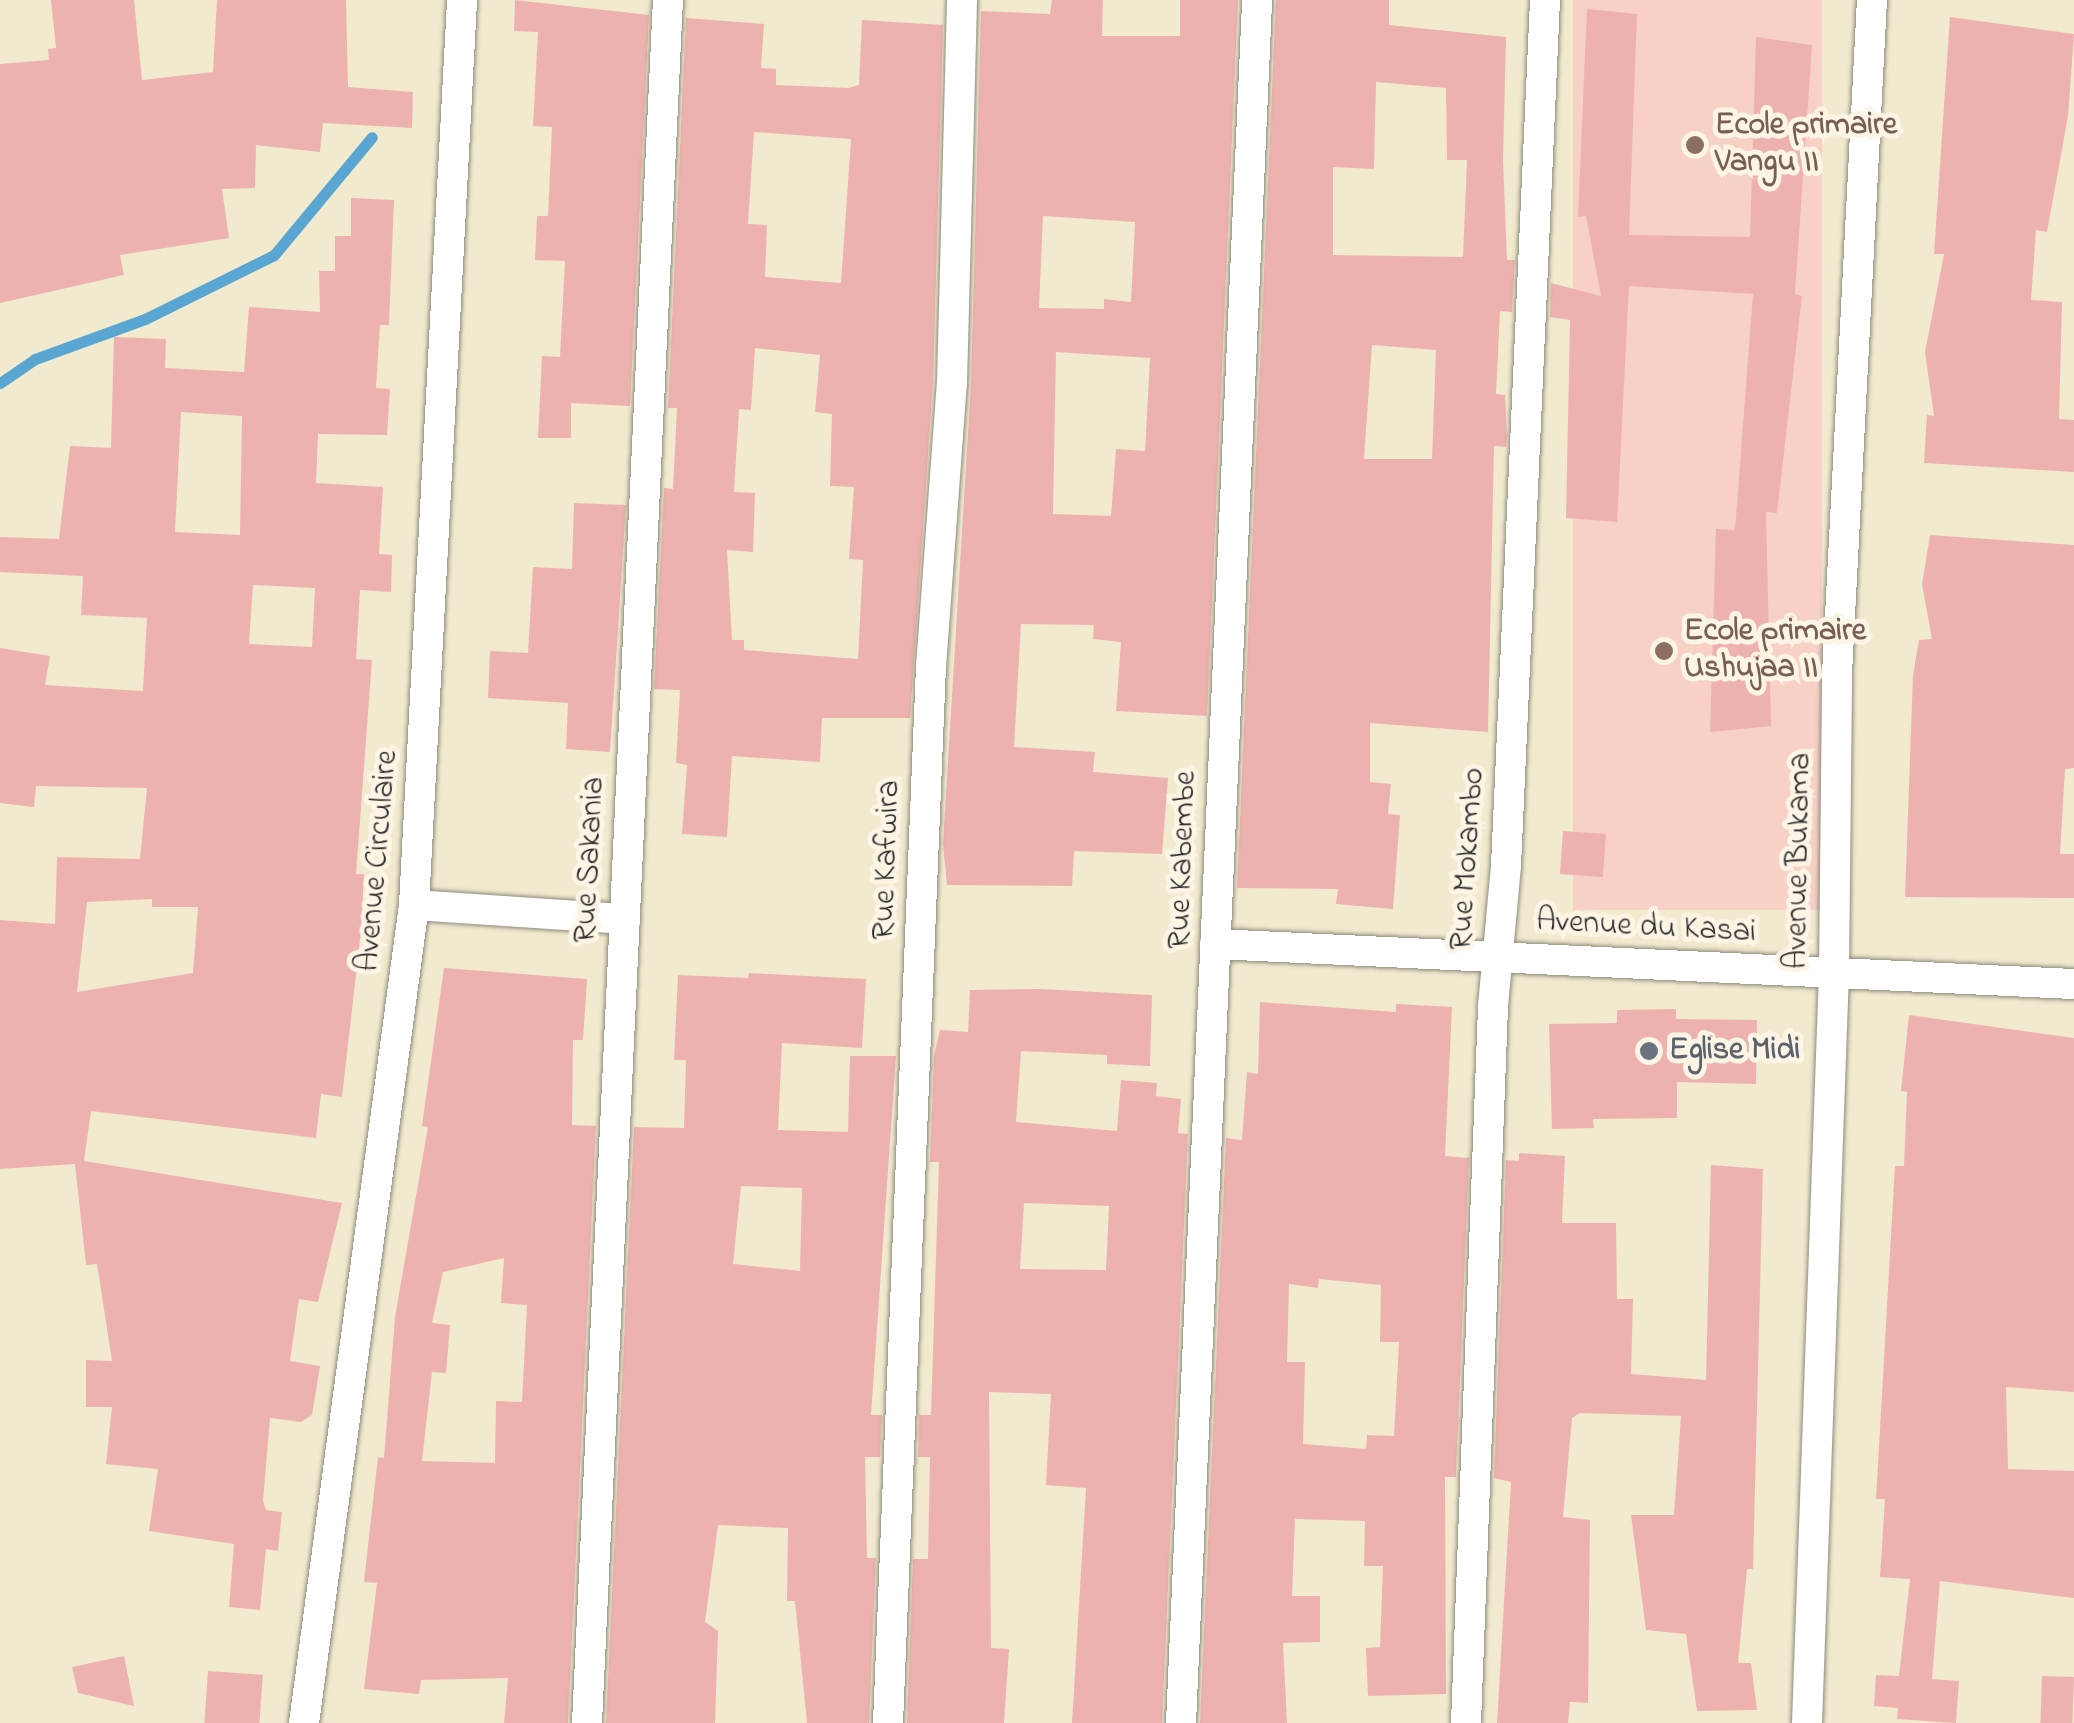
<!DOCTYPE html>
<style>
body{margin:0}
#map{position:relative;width:2074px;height:1723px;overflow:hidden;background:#f1eacf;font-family:"Indie Flower",sans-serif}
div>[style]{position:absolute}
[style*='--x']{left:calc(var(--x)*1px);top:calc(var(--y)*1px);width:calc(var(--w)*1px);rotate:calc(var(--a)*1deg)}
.built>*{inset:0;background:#f7d1c6;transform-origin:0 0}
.stream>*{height:11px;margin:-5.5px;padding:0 5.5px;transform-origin:5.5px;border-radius:5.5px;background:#59a6d2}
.building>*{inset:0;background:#edb2af;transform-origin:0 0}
.roads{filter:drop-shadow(0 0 2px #8e8a7d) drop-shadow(0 0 2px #8e8a7d)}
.minor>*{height:30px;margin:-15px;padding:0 15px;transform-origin:15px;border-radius:15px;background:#fff}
.dots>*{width:28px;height:28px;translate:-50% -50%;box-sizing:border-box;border:5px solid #fcf5e5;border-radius:50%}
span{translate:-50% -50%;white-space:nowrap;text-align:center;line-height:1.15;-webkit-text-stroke:10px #fcf5e5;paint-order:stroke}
.education-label{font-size:32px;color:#785e54;font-weight:700}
.left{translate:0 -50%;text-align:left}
.street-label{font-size:32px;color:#2b2b2b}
.worship-label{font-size:32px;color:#5b616d;font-weight:700}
</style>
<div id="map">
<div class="built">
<i style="left:1573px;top:0;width:249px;height:910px"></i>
</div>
<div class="stream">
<i style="--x:0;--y:383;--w:42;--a:-34.4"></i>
<i style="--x:35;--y:359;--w:117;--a:-20"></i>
<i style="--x:145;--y:319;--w:144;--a:-26.4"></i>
<i style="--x:274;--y:255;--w:153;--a:-50.3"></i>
</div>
<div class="building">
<i style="clip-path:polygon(51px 0,134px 0,142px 80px,213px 72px,217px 0,346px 0,348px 87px,413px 92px,412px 128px,323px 123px,320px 152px,256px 145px,255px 188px,222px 189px,229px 238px,120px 255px,124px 275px,0 303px,0 64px,49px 60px,48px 49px,56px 48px)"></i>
<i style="clip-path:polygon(515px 0,649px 15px,630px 406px,571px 403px,571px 438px,538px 438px,542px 356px,560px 357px,565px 261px,535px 260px,537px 216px,548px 216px,552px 127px,533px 126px,538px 32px,514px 31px)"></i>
<i style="clip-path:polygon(evenodd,1052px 0,1103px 0,1102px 36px,1180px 36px,1180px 0,1238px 0,1207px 716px,1116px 711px,1121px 642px,1093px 639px,1094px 625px,1021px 624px,1014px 747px,1095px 752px,1093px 772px,1168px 778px,1162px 854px,1074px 851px,1072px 886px,947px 885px,943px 844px,971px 384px,981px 11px,1050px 14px,1052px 0,1043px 216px,1135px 222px,1131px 302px,1104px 299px,1104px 309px,1039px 308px,1043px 216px,1052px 0,1056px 352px,1150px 358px,1145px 451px,1116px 449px,1111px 516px,1053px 514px,1056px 352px)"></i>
<i style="clip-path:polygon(evenodd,1276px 0,1389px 0,1389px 25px,1506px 37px,1503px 160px,1507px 260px,1515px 260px,1512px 312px,1500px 311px,1496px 394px,1505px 395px,1507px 437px,1506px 447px,1494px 446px,1488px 732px,1370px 723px,1370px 782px,1391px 784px,1388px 814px,1400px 815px,1393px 909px,1336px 904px,1338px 889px,1237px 888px,1276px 0,1376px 82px,1446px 88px,1447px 160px,1467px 160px,1463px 257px,1333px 255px,1333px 167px,1374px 169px,1376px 82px,1276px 0,1372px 345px,1436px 350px,1432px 459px,1364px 459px,1372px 345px)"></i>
<i style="clip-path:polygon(1587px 9px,1637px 14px,1629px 235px,1750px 237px,1756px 37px,1812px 45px,1795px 294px,1802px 296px,1777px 513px,1766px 512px,1771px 726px,1710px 732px,1716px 529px,1735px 530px,1753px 294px,1629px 286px,1617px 522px,1566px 518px,1570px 320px,1550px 317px,1551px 283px,1601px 296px,1586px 216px,1578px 217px)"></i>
<i style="clip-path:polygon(1950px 17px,2074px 34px,2068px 116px,2047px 232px,2036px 230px,2031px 300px,2062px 302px,2059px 419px,2074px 420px,2074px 472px,1924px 463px,1927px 415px,1934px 416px,1925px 352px,1944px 254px,1934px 254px)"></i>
<i style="clip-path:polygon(evenodd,686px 18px,764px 24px,761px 68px,776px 69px,776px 85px,848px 88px,859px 85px,862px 20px,943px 25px,933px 382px,910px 718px,822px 718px,820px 762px,732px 756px,727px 837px,682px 834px,687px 765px,676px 763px,680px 690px,654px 689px,664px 488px,673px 489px,677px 408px,668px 408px,686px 18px,754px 132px,851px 139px,841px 283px,765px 277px,767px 225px,748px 224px,754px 132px,686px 18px,755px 348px,820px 355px,815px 412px,832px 414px,830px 486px,854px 487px,849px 559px,863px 560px,858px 659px,744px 650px,744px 640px,732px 640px,727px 550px,753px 552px,755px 493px,734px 492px,739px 409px,751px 410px,755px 348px)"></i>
<i style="clip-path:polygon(evenodd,351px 198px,394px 200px,389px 325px,380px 325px,376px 388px,390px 389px,387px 435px,318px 434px,316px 483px,383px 487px,379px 554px,392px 555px,391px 592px,360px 590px,356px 659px,372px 660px,356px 874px,364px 874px,361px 931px,342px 1097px,321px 1094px,316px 1138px,91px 1111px,84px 1161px,342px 1203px,318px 1302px,299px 1299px,290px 1361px,320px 1366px,312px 1415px,301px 1422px,270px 1418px,263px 1501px,266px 1510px,282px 1512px,278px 1551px,266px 1549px,260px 1610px,229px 1607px,234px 1544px,149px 1531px,158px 1469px,106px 1464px,112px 1407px,86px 1407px,86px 1360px,112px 1361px,97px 1264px,86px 1265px,75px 1164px,0 1169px,0 920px,55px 924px,57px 857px,140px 859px,147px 788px,36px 786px,34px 807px,0 803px,0 648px,50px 656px,45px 685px,143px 691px,147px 618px,81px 615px,83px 576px,0 572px,0 537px,59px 539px,70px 446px,111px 448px,114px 337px,166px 339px,165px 368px,244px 372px,249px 307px,320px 312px,319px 271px,335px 271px,335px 236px,351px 236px,351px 198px,181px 412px,242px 416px,240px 535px,175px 532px,181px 412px,351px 198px,253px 585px,315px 588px,312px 647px,249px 644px,253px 585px,351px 198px,152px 899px,152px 907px,198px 907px,193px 973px,77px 992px,87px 902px,152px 899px)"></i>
<i style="clip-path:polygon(574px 503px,626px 505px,610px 752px,566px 749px,568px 703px,488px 698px,490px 651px,528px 653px,533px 567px,572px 569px)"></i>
<i style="clip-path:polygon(1930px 535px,2074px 545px,2074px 768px,2065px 769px,2060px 854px,2074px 854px,2074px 898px,1905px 897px,1913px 675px,1919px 640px,1932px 639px,1922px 584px)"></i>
<i style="left:1563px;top:831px;width:43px;height:43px;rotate:4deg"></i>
<i style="clip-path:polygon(evenodd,444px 968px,587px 979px,583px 1040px,573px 1040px,572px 1125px,596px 1126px,568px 1723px,504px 1723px,508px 1678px,421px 1680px,419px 1694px,364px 1689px,377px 1583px,364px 1582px,378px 1457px,384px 1458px,395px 1317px,428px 1127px,422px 1126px,444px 968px,504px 1258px,501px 1303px,527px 1305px,522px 1402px,496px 1401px,495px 1463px,422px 1461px,432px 1372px,446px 1373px,450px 1325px,432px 1323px,443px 1272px,504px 1258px)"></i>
<i style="clip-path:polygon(evenodd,749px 973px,866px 979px,862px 1048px,782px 1043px,778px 1130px,848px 1132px,850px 1056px,896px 1056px,871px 1415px,882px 1415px,880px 1457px,865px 1457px,867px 1558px,876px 1558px,869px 1723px,807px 1723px,795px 1601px,787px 1601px,788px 1528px,718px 1525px,705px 1622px,718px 1631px,715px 1723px,606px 1723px,634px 1127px,684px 1128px,686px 1060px,674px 1060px,678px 975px,748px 978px,749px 973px,741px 1186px,802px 1188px,800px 1271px,733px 1264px,741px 1186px)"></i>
<i style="clip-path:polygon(evenodd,1040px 989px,1152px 995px,1150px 1066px,1107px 1064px,1107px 1055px,1021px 1051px,1016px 1122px,1117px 1131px,1121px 1080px,1157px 1083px,1156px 1096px,1181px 1099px,1178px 1133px,1188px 1134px,1162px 1723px,1072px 1723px,1086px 1488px,1046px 1485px,1051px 1394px,989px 1392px,991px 1648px,1009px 1649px,1004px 1723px,907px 1723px,913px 1559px,928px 1559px,930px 1457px,918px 1457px,919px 1415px,931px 1415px,939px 1162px,930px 1162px,934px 1056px,940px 1030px,968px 1032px,970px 990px,1040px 989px,1024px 1203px,1109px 1206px,1106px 1270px,1020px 1269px,1024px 1203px)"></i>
<i style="clip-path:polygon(evenodd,1260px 1002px,1396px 1012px,1396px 1004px,1452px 1007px,1445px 1156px,1469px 1158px,1456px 1477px,1445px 1477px,1446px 1694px,1368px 1696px,1366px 1648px,1380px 1647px,1383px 1566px,1364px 1566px,1365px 1521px,1295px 1519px,1292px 1596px,1320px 1596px,1320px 1642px,1283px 1643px,1287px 1723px,1200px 1723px,1226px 1138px,1242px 1140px,1247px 1072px,1258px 1074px,1260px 1002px,1319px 1279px,1381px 1285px,1380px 1342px,1399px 1342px,1394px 1436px,1367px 1435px,1366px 1449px,1303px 1444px,1305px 1362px,1287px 1362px,1289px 1284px,1318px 1288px,1319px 1279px)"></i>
<i style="clip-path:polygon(1676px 1009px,1676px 1019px,1757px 1020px,1756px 1084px,1677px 1082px,1677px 1118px,1593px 1119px,1594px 1128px,1552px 1129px,1549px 1024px,1617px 1023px,1617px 1010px)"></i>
<i style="clip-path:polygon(1909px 1015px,2074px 1038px,2074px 1392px,2006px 1387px,2008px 1469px,2074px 1471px,2074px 1598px,1940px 1581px,1932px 1679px,1959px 1681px,1956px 1723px,1897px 1719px,1898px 1708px,1874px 1706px,1876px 1675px,1899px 1676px,1910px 1579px,1880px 1577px,1885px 1499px,1876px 1499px,1895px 1166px,1904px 1166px,1907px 1092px,1901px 1091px)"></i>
<i style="clip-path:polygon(1519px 1153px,1565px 1156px,1562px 1223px,1616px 1223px,1617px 1299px,1633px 1299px,1631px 1374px,1706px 1380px,1711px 1165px,1763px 1169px,1753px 1569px,1747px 1569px,1738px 1663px,1751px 1663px,1757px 1710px,1697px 1711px,1686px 1634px,1646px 1630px,1631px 1515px,1674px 1515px,1681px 1416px,1580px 1413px,1572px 1418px,1563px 1517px,1590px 1520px,1588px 1703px,1570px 1702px,1568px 1723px,1497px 1723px,1511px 1482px,1494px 1478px,1506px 1160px,1519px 1161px)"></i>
<i style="clip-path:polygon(124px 1656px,134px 1706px,78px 1693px,72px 1667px)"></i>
<i style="left:208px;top:1671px;width:55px;height:52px;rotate:4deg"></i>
<i style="left:2042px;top:1676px;width:32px;height:47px;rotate:2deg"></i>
</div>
<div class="roads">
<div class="minor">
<i style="--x:414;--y:905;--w:209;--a:3.8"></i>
<i style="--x:1215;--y:944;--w:860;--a:2.67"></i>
<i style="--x:304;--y:1723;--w:825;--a:-82.34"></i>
<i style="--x:414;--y:905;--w:906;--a:-86.96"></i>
<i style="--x:587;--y:1723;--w:1725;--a:-87.31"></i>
<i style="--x:888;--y:1723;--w:1057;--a:-87.67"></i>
<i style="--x:931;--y:667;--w:285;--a:-85.8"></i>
<i style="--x:952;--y:383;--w:383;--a:-88.5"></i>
<i style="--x:1181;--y:1723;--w:1725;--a:-87.47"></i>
<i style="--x:1466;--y:1723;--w:718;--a:-87.84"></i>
<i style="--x:1493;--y:1006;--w:141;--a:-84.7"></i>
<i style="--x:1506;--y:866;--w:867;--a:-87.42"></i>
<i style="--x:1807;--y:1723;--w:752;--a:-87.94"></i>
<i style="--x:1834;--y:971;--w:297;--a:-89.4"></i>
<i style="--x:1837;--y:674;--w:675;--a:-87.03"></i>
</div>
</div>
<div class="dots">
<i style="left:1695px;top:145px;background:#8d6e63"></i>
<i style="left:1664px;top:651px;background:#8d6e63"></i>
<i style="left:1649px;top:1051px;background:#6b7280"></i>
</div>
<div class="education-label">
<span class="left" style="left:1715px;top:145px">Ecole primaire<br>Vangu II</span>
<span class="left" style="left:1684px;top:651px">Ecole primaire<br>Ushujaa II</span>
</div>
<div class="street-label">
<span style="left:1469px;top:859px;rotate:-86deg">Rue Mokambo</span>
<span style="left:591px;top:860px;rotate:-87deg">Rue Sakania</span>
<span style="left:888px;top:860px;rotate:-88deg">Rue Kafwira</span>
<span style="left:1184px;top:860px;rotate:-88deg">Rue Kabembe</span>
<span style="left:379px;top:861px;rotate:-85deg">Avenue Circulaire</span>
<span style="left:1800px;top:861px;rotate:-89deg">Avenue Bukama</span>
<span style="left:1646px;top:928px;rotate:3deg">Avenue du Kasai</span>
</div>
<div class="worship-label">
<span class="left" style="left:1669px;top:1051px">Eglise Midi</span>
</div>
</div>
